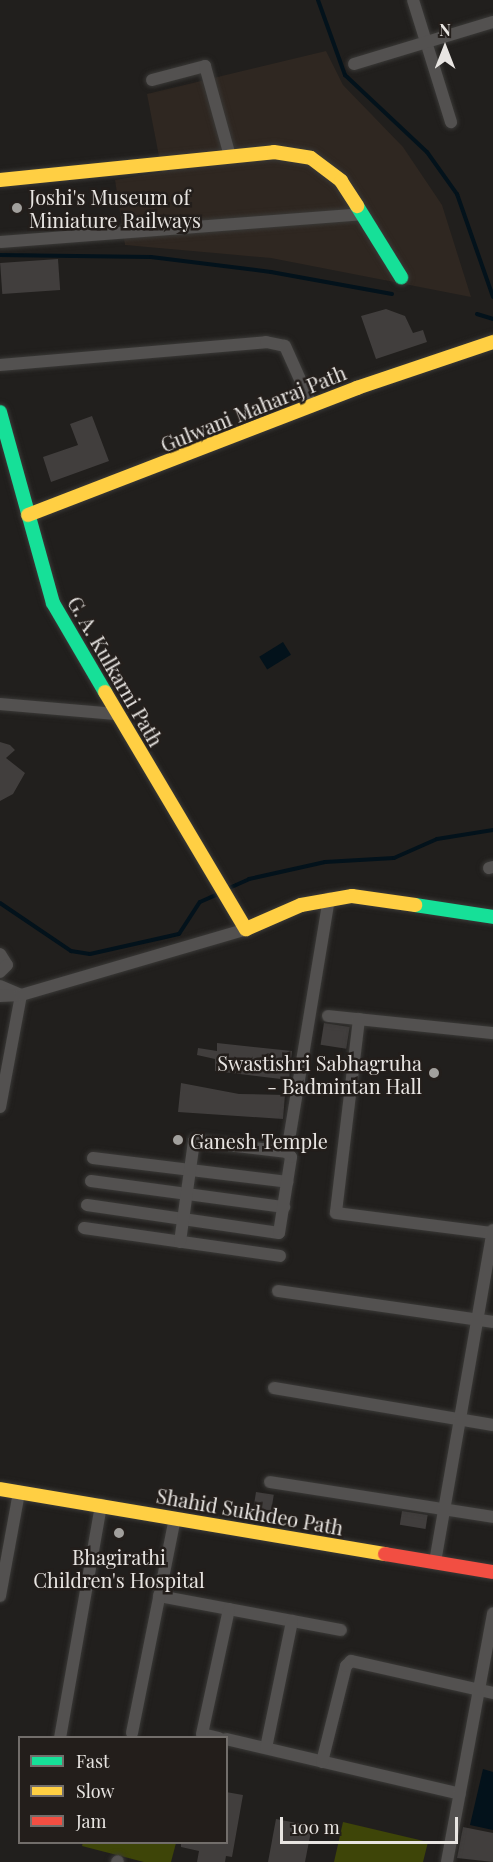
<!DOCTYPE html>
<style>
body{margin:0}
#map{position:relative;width:493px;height:1862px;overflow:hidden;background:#211f1d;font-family:"Playfair Display",serif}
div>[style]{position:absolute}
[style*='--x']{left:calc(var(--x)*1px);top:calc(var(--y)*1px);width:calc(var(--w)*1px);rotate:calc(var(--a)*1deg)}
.built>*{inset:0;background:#2f2721}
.green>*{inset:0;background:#3e4508}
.water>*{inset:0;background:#03121b;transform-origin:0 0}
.stream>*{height:4px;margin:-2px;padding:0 2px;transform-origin:2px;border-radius:2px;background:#03121b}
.building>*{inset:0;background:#413e3d;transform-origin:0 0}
.roads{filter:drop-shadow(0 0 2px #3a3937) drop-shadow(0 0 2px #3a3937)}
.street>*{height:12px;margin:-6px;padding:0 6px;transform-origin:6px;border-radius:6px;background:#535150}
.fast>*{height:14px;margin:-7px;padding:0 7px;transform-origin:7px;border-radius:7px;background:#16e098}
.slow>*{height:14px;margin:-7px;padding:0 7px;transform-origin:7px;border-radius:7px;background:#ffcf43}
.jam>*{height:14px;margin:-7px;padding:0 7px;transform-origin:7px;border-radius:7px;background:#f24e42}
.dots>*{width:16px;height:16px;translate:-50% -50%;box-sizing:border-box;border:3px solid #231e1b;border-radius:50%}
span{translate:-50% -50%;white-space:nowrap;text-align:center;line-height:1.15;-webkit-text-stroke:5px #231e1b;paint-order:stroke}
.poi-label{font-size:20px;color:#e8e5e2}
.left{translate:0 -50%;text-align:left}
.right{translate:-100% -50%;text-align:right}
.street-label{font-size:20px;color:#e8e5e2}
.legend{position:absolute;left:18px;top:1736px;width:210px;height:108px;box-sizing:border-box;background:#231e1b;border:2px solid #726e6b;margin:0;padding:8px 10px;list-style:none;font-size:18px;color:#e8e5e2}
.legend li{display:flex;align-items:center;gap:12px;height:30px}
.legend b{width:30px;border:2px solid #726e6b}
.north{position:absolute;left:415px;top:18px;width:60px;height:60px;-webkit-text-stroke:4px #231e1b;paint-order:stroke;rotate:0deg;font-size:16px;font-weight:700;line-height:24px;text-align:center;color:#e8e5e2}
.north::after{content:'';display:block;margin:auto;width:21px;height:27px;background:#e8e5e2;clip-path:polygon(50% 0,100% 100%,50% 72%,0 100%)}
.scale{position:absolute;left:280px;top:1817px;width:178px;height:27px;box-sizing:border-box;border:3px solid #e8e5e2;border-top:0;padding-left:8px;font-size:18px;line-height:21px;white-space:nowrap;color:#e8e5e2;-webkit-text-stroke:4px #231e1b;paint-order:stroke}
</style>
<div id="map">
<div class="built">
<i style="clip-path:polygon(326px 51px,343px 85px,403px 147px,442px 205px,471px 297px,271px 258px,125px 245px,115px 180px,162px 172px,147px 94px)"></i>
</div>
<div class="green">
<i style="clip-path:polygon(343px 1822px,428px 1842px,423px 1862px,334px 1862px)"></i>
<i style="clip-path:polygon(83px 1842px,176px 1843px,171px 1862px,144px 1862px,82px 1846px)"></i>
</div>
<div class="water">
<i style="left:283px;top:642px;width:15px;height:28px;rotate:58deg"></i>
<i style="clip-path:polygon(483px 1769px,493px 1772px,493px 1830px,470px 1825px)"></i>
</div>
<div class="stream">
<i style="--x:318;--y:0;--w:80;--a:70.2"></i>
<i style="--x:345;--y:75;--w:112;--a:43.2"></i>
<i style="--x:427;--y:152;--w:52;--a:54.5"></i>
<i style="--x:457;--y:194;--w:109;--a:70.7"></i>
<i style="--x:0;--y:255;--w:151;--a:0.8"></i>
<i style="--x:151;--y:257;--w:121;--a:7.1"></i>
<i style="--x:271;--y:272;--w:123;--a:10.3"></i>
<i style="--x:477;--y:314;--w:17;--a:17"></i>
<i style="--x:227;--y:889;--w:24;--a:-24"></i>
<i style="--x:249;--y:879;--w:78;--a:-12.6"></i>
<i style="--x:325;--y:862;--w:69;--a:-3.3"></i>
<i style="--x:394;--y:858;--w:47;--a:-23.8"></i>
<i style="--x:437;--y:839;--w:57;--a:-9.1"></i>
<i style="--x:0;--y:903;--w:86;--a:34.1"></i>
<i style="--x:71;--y:951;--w:19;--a:9"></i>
<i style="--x:90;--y:954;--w:91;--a:-12.7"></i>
<i style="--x:179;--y:934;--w:38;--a:-57"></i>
<i style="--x:200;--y:902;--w:20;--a:-24"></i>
</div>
<div class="building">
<i style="left:58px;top:259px;width:31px;height:58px;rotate:86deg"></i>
<i style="clip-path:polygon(386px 309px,405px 316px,413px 333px,423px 330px,427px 342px,376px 359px,361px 316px)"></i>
<i style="clip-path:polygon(92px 416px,109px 461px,51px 482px,43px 457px,78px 445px,70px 424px)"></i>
<i style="clip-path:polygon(0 742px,10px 745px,15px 750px,6px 758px,25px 773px,13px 794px,0 801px)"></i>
<i style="left:324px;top:1023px;width:26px;height:22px;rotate:9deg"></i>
<i style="clip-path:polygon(217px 1043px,292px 1051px,289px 1080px,215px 1071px,215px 1059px,197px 1055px,198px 1048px,217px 1051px)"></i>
<i style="clip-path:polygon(181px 1083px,239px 1094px,285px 1095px,283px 1119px,178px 1112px)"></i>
<i style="left:256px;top:1492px;width:18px;height:16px;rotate:9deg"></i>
<i style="left:402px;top:1511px;width:26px;height:14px;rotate:9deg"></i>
<i style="clip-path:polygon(226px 1792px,243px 1795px,232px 1857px,226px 1856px,225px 1862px,197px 1862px,199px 1851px,181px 1847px,181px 1842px,226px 1842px)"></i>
<i style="clip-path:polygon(276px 1819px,312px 1826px,305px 1862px,268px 1862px)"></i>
<i style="clip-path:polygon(463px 1827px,493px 1833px,493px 1862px,457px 1858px)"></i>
</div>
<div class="roads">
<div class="street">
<i style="--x:413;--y:0;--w:128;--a:72.7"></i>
<i style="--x:354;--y:64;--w:145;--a:-16.8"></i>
<i style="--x:152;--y:80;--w:55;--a:-14.8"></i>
<i style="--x:205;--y:66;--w:93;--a:74.5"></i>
<i style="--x:0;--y:242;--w:363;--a:-4.4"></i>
<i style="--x:0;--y:365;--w:267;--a:-4.9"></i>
<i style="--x:266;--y:342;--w:19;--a:12"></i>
<i style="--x:285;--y:346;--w:66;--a:65.8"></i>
<i style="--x:0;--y:704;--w:116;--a:4.9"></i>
<i style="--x:489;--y:868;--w:4;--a:-14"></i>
<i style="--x:0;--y:954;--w:13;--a:58"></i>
<i style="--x:7;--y:965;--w:10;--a:135"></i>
<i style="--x:0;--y:986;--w:23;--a:23"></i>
<i style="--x:21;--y:995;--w:114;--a:100.6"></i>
<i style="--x:0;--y:996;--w:21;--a:-3"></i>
<i style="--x:21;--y:995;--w:234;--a:-16.3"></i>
<i style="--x:328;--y:1016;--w:166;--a:5.9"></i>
<i style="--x:359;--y:1019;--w:195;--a:96.8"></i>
<i style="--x:336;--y:1213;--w:158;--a:7.3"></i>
<i style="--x:93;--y:1158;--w:196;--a:7"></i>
<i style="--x:91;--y:1181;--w:195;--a:7.7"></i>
<i style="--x:87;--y:1205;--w:194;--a:8.3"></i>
<i style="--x:279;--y:1233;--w:77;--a:-81"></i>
<i style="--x:291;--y:1157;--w:6;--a:-129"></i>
<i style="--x:84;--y:1228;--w:198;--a:8.1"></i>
<i style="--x:180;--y:1242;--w:102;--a:-82.1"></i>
<i style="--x:194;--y:1141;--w:94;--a:6.7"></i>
<i style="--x:287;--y:1152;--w:257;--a:-80.6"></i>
<i style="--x:278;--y:1291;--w:217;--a:8.2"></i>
<i style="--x:274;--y:1388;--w:222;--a:9.6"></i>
<i style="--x:270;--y:1482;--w:226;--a:8.9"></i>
<i style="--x:435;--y:1562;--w:337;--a:-80.1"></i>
<i style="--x:0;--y:1596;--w:106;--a:-79.6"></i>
<i style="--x:159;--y:1596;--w:185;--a:10.6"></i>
<i style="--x:132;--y:1733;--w:219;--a:-78.7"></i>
<i style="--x:60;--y:1738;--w:237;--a:-80"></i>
<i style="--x:219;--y:1738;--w:17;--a:-167"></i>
<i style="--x:202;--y:1734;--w:128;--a:-77.8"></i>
<i style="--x:226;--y:1739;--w:240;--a:13.2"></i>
<i style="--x:266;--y:1748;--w:130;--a:-78.4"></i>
<i style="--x:322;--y:1762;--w:99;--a:-76"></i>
<i style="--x:346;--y:1666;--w:7;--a:-45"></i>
<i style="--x:351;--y:1661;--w:146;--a:12.7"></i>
<i style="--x:117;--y:1862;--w:1;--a:-45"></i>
<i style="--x:447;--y:1862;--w:253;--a:-79.5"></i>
</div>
<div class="fast">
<i style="--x:357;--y:206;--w:84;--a:58.2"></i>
<i style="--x:0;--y:412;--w:198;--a:74.5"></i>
<i style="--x:53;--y:603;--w:103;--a:59.7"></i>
<i style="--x:415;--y:905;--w:79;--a:8.7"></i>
</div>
<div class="slow">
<i style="--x:0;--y:180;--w:275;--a:-5.8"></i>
<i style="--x:274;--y:152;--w:37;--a:9"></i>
<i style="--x:311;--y:158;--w:38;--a:37"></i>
<i style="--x:341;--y:181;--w:30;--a:57"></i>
<i style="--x:28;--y:515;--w:353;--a:-21.1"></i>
<i style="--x:357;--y:388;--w:144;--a:-18.7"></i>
<i style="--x:105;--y:692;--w:276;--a:59.3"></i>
<i style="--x:246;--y:929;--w:60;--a:-23.6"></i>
<i style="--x:301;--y:905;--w:52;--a:-10"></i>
<i style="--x:352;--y:896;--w:64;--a:8.1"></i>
<i style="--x:0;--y:1489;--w:390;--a:9.6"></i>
</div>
<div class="jam">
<i style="--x:385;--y:1554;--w:109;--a:9.5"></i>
</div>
</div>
<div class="dots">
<i style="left:17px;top:208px;background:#a2a09d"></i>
<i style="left:434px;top:1073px;background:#a2a09d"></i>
<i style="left:178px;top:1140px;background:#a2a09d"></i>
<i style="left:119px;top:1533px;background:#a2a09d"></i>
</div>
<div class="poi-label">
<span class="left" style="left:29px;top:208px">Joshi's Museum of<br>Miniature Railways</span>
<span class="right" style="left:422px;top:1074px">Swastishri Sabhagruha<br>- Badmintan Hall</span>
<span class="left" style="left:190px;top:1140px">Ganesh Temple</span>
<span style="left:119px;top:1568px">Bhagirathi<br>Children's Hospital</span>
</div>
<div class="street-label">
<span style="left:253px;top:408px;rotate:-22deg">Gulwani Maharaj Path</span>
<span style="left:116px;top:671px;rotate:60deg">G. A. Kulkarni Path</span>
<span style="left:250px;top:1511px;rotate:10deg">Shahid Sukhdeo Path</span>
</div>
<ul class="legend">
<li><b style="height:8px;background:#16e098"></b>Fast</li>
<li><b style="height:8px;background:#ffcf43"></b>Slow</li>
<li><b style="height:8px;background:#f24e42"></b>Jam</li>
</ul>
<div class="north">N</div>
<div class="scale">100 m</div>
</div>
